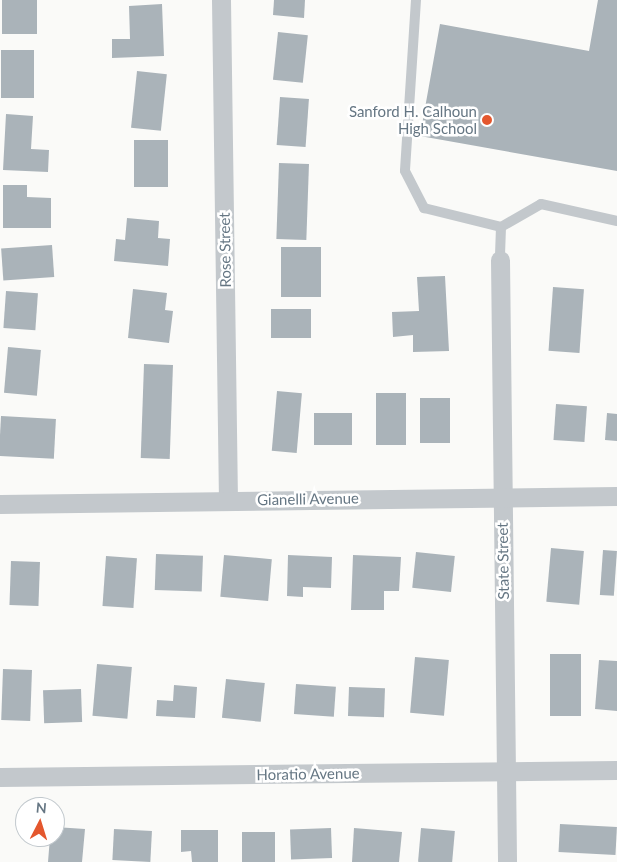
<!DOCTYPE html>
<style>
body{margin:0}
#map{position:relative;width:617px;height:862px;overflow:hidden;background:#fafaf8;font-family:Lato,sans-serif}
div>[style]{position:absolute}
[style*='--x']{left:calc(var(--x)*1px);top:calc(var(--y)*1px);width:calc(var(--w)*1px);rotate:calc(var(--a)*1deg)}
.building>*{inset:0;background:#aab3b9;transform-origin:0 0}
.lane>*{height:10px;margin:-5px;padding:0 5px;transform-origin:5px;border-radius:5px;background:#c3c8cc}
.street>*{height:19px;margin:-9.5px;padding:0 9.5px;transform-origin:9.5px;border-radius:9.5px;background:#c3c8cc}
.dots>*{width:14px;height:14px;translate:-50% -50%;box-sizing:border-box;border:2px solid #fff;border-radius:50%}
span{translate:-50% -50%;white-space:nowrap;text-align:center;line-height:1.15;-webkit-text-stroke:5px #fff;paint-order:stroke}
.poi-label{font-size:15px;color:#657683}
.right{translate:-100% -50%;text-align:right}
.street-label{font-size:15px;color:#657683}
.north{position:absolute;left:15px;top:797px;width:50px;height:50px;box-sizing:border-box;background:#fff;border:1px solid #c1c8cd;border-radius:50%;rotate:5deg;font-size:14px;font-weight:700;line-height:20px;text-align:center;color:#657683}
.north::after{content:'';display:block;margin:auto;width:18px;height:22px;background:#e4572e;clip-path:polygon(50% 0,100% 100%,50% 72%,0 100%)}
</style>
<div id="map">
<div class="building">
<i style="left:2px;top:0;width:35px;height:34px"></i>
<i style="clip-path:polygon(274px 0,305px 0,304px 18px,273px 15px)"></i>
<i style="clip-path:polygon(598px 0,617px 0,617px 171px,420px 136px,440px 24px,589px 51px)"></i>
<i style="clip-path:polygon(162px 4px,164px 56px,112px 58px,112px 39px,130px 39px,129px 6px)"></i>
<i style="left:278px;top:32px;width:30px;height:48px;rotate:6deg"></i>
<i style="left:1px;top:50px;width:33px;height:48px"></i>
<i style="left:137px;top:71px;width:30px;height:57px;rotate:6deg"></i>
<i style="left:280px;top:97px;width:29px;height:48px;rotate:4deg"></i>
<i style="clip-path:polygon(6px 114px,33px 116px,31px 149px,49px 150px,48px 172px,3px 170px)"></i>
<i style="left:134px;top:140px;width:34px;height:47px"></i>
<i style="left:279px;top:163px;width:30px;height:76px;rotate:2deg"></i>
<i style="clip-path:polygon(3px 185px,27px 185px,27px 197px,51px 198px,51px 228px,3px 228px)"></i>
<i style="clip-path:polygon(127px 218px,159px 221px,158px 238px,170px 239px,168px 266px,114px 261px,116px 239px,125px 240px)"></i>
<i style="left:52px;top:245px;width:32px;height:51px;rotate:86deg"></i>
<i style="left:281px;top:247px;width:40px;height:50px"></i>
<i style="clip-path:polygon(445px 276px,449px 351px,413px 352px,413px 335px,393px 337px,392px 312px,419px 311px,417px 277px)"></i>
<i style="left:553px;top:287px;width:31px;height:64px;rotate:4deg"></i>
<i style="clip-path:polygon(133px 289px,167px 293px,165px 310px,173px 311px,169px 343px,128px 338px)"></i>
<i style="left:6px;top:291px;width:32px;height:37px;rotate:4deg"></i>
<i style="left:271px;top:309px;width:40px;height:29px"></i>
<i style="left:8px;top:347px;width:33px;height:46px;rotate:5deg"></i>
<i style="left:144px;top:364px;width:29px;height:94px;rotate:2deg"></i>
<i style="left:277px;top:391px;width:25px;height:60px;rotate:5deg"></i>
<i style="left:376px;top:393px;width:30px;height:52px"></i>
<i style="left:450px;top:398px;width:45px;height:30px;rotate:90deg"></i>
<i style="left:556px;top:404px;width:31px;height:36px;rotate:4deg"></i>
<i style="left:314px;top:413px;width:38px;height:32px"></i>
<i style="clip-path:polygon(607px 413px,617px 414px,617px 441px,605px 440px)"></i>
<i style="left:1px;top:416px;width:55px;height:40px;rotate:3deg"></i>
<i style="left:551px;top:548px;width:33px;height:54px;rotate:5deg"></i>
<i style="left:603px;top:550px;width:14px;height:45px;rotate:4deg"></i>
<i style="left:416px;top:552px;width:39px;height:36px;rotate:6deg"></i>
<i style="left:156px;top:554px;width:47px;height:36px;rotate:2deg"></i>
<i style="left:224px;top:555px;width:48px;height:42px;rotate:5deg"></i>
<i style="clip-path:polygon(288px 555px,332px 557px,331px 588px,303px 587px,303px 597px,287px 596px)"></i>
<i style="clip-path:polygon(353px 555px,401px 557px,399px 591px,384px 591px,384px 610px,351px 610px)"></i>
<i style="left:106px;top:556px;width:31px;height:50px;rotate:4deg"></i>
<i style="left:11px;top:561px;width:29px;height:44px;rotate:2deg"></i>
<i style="left:550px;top:654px;width:31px;height:62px"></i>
<i style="left:415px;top:657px;width:34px;height:56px;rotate:5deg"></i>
<i style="clip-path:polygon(599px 660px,617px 661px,617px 711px,595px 709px)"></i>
<i style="left:97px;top:664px;width:35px;height:52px;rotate:5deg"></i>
<i style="left:3px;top:669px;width:29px;height:51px;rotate:2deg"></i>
<i style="left:226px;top:679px;width:39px;height:39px;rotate:6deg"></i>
<i style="left:296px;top:684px;width:40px;height:30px;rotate:4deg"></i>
<i style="clip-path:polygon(174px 685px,197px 687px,195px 718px,156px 716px,157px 700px,173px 701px)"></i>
<i style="left:349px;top:687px;width:36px;height:29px;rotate:2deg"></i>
<i style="left:81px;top:689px;width:33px;height:38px;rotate:88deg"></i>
<i style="left:560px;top:824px;width:57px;height:28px;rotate:3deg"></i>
<i style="clip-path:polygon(55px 827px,85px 829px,82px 862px,48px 862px,50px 837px,55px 837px)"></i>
<i style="left:331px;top:828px;width:30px;height:41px;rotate:88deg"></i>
<i style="clip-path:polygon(354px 828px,402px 832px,399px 862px,352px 862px)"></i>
<i style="left:421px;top:828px;width:34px;height:34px;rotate:5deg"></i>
<i style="left:114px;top:829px;width:38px;height:31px;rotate:3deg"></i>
<i style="clip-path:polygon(181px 830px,218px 830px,218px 862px,192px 862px,191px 851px,181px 852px)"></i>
<i style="left:242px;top:832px;width:33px;height:30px"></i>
</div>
<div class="lane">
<i style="--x:416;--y:0;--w:171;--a:93.7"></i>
<i style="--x:405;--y:171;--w:42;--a:62.8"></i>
<i style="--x:424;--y:208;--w:79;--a:13.9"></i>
<i style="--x:501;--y:227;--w:33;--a:92"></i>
<i style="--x:501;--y:227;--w:46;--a:-29.9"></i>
<i style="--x:541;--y:204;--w:78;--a:12.6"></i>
</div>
<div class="street">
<i style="--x:221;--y:0;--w:500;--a:89.2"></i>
<i style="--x:500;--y:260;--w:602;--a:89.33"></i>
<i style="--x:0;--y:504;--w:617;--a:-0.74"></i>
<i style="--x:0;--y:777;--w:617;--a:-0.65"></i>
</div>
<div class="dots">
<i style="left:487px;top:120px;background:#e4572e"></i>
</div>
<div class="poi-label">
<span class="right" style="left:477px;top:120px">Sanford H. Calhoun<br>High School</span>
</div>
<div class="street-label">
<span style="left:225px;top:250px;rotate:-91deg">Rose Street</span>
<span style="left:308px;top:499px;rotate:-1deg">Gianelli Avenue</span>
<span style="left:503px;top:561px;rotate:-91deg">State Street</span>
<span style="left:308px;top:774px;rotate:-1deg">Horatio Avenue</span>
</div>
<div class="north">N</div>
</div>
